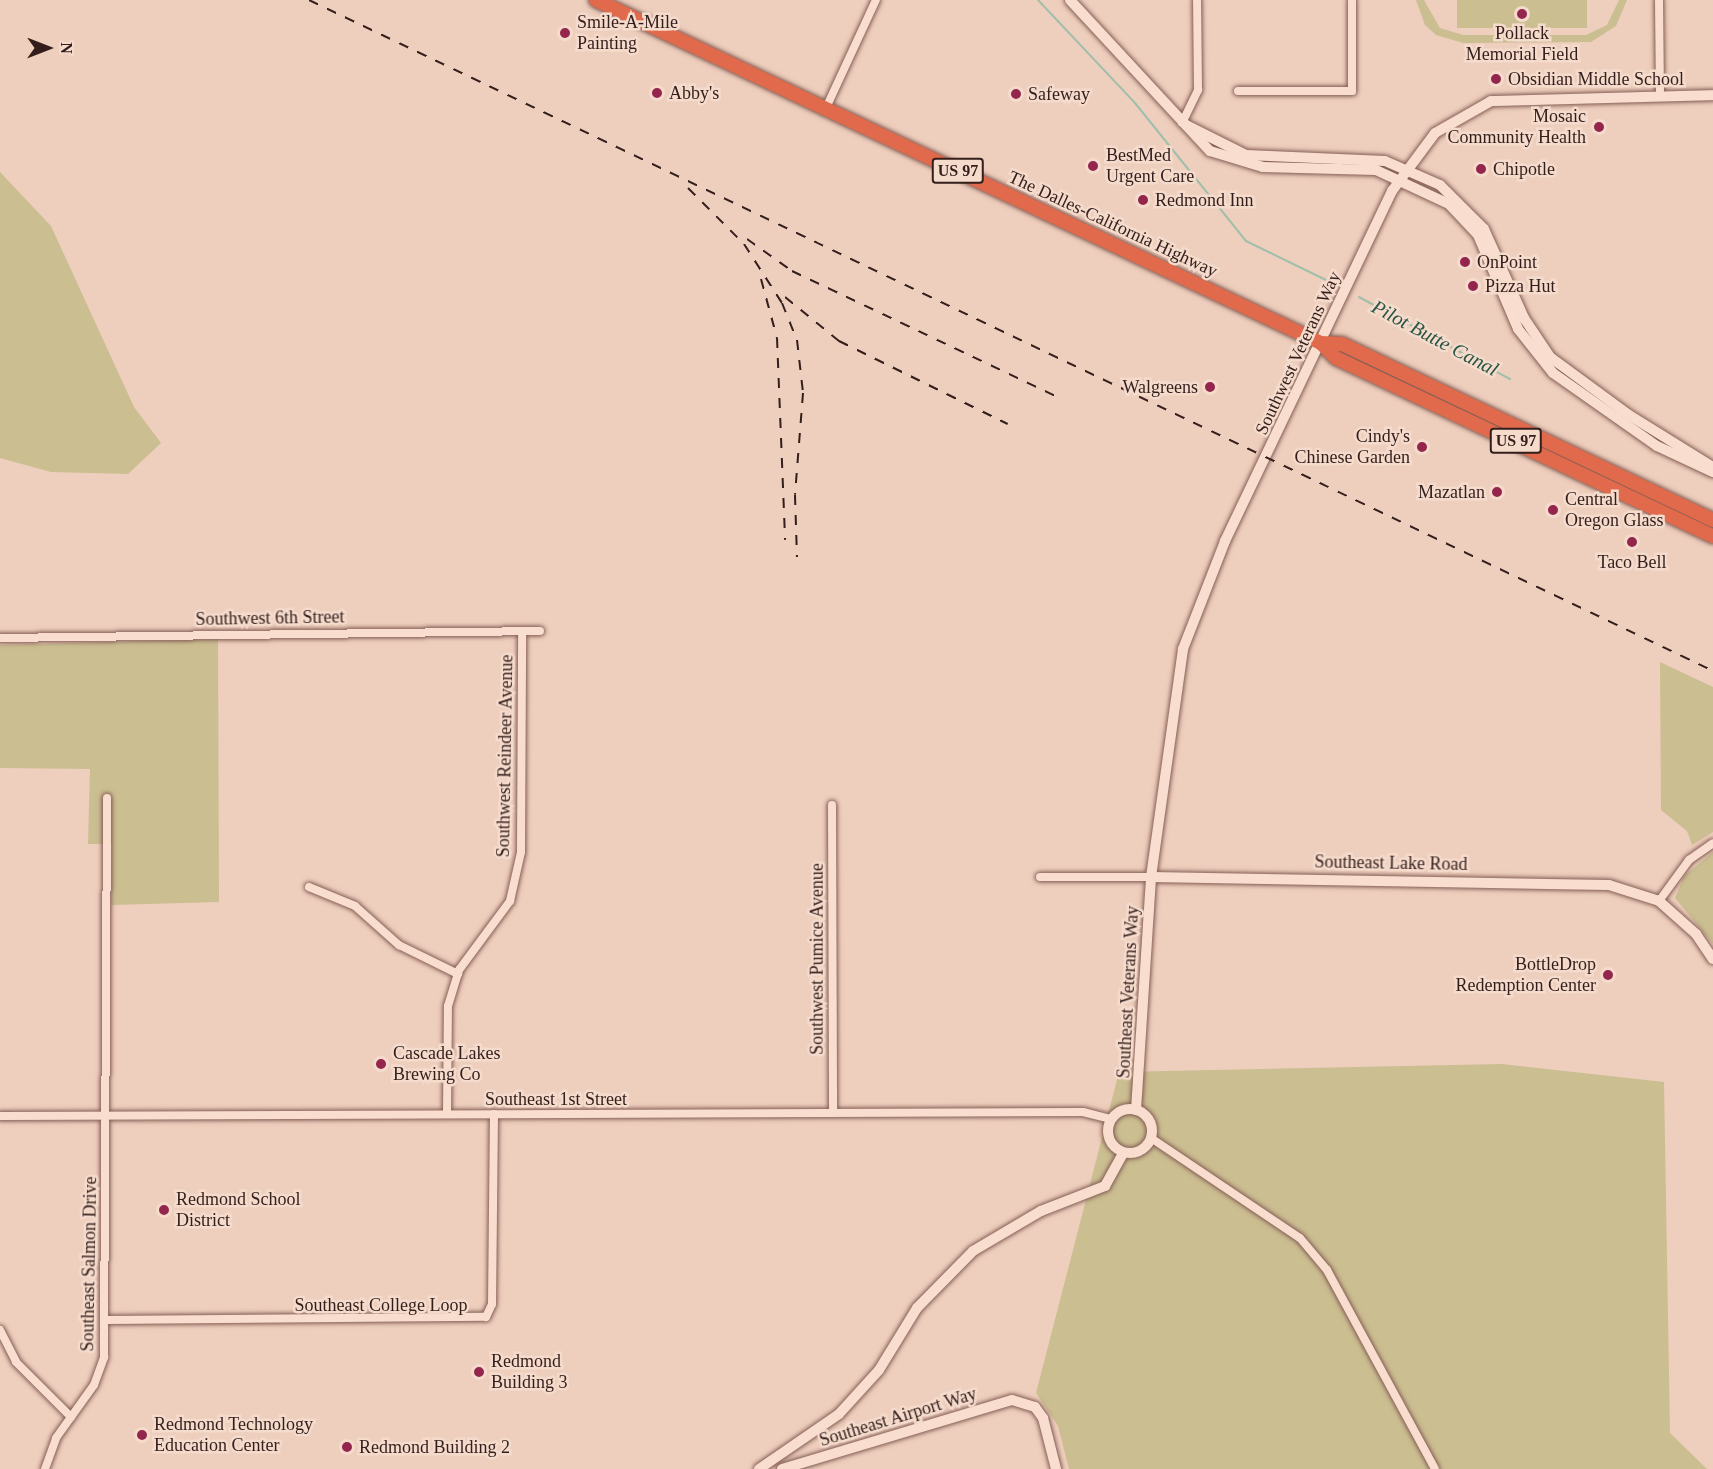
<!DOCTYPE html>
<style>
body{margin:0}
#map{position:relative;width:1713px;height:1469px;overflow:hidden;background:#eecebd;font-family:Georgia,serif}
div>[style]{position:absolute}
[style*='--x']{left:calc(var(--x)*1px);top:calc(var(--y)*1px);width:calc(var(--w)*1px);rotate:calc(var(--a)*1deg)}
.green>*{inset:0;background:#cbbe91;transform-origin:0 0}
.stream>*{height:2px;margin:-1px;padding:0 1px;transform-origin:1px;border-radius:1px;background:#a0bfab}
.roads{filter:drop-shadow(0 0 2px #855f56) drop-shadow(0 0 2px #855f56)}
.street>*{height:8px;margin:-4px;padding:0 4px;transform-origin:4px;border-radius:4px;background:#f9decf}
.secondary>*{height:10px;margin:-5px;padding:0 5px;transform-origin:5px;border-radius:5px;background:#f9decf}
.secondary>.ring{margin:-5px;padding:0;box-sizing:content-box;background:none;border:10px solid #f9decf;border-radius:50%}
.highway>*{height:14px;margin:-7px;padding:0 7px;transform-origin:7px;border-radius:7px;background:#e06a4b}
.rail>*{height:2px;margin-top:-1px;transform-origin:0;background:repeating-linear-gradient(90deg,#341e1b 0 10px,transparent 0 20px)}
.dots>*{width:16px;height:16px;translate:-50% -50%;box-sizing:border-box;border:3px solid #f5dbcc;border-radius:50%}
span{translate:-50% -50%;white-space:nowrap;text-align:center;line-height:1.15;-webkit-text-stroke:5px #f5dbcc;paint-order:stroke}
.shield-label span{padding:2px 4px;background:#f5dbcc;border:2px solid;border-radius:4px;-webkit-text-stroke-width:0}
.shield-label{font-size:16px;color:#341e1b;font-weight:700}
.poi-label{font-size:18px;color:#341e1b}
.left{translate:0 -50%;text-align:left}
.right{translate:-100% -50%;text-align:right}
.street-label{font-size:18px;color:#341e1b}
.water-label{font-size:20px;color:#2a5443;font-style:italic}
.north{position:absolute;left:18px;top:18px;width:60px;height:60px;-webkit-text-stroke:4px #f5dbcc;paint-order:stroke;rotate:90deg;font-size:16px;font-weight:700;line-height:24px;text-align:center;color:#341e1b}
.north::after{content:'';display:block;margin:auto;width:21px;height:27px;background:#341e1b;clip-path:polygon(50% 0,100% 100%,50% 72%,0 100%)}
</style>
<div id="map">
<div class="green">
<i style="clip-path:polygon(1416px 0,1424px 0,1440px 28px,1463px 35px,1586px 35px,1607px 25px,1619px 0,1627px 0,1616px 26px,1591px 42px,1463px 43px,1436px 35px,1425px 25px)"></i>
<i style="left:1457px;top:0;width:130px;height:28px"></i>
<i style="clip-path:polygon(0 172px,51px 226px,134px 407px,161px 443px,128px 474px,51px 472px,0 458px)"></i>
<i style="clip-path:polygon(218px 639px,219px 902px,111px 905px,112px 844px,88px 844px,90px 769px,0 768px,0 645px)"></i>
<i style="clip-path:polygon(1660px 662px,1713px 687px,1713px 832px,1692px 845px,1687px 831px,1661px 810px)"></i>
<i style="clip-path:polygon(1713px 852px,1713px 944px,1675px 898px,1684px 876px)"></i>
<i style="clip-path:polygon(1502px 1064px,1664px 1082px,1670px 1433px,1707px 1469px,1069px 1469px,1058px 1426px,1036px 1393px,1119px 1072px)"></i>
</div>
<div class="stream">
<i style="--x:1038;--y:0;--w:141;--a:46.7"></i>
<i style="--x:1135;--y:103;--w:177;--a:51.2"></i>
<i style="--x:1246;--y:241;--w:89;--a:26"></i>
<i style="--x:1359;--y:297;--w:172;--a:28.5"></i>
</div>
<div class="roads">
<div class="street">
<i style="--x:1659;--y:0;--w:96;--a:89.4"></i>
<i style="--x:1238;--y:91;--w:114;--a:0"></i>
<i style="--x:1352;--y:91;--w:91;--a:-90"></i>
<i style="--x:826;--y:108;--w:119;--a:-65.2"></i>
<i style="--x:1182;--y:123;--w:37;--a:-64"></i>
<i style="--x:1198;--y:90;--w:90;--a:-90.6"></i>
<i style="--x:0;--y:638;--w:540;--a:-0.74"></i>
<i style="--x:832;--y:805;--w:308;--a:89.8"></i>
<i style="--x:1040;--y:877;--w:111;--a:0"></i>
<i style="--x:309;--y:887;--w:50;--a:22.4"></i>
<i style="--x:355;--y:906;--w:59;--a:41.6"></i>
<i style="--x:399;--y:945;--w:66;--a:26.2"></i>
<i style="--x:1659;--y:901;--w:51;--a:-53.8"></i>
<i style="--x:1689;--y:860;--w:29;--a:-35"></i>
<i style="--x:447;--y:1114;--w:108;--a:-89.5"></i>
<i style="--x:448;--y:1006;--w:38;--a:-73"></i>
<i style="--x:459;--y:970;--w:86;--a:-53.5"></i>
<i style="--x:510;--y:901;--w:50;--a:-77.3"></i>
<i style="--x:521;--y:852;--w:221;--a:-89.7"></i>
<i style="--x:0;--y:1116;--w:1083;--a:-0.21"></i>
<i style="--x:1083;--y:1112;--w:29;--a:14"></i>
<i style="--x:1151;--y:1138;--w:179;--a:33.9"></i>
<i style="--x:1300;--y:1238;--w:42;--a:49.8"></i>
<i style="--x:1327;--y:1270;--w:226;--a:61.5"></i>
<i style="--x:107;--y:1320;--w:379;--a:-0.5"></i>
<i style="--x:486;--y:1317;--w:14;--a:-65"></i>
<i style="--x:492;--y:1304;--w:190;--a:-89.4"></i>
<i style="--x:0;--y:1330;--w:36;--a:63"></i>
<i style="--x:16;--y:1362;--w:78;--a:45"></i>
<i style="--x:45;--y:1469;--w:33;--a:-70"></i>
<i style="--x:56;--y:1438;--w:65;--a:-54.4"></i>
<i style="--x:94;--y:1385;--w:30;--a:-70"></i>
<i style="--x:104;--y:1357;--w:559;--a:-89.69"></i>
</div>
<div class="secondary">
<i style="--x:1070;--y:0;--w:206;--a:47.2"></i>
<i style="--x:1210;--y:151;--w:55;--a:16.8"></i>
<i style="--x:1263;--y:167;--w:113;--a:1.5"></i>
<i style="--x:1376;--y:170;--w:81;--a:25"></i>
<i style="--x:1449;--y:204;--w:42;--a:46.9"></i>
<i style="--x:1478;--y:235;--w:102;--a:66.9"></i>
<i style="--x:1518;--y:329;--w:56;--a:51.5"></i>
<i style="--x:1553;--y:373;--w:127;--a:35.1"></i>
<i style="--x:1657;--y:446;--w:62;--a:24.9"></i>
<i style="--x:1186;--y:125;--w:67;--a:26.6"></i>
<i style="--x:1246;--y:155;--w:139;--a:2.5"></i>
<i style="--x:1385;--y:161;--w:60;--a:23.6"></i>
<i style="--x:1440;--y:185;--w:62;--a:45"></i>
<i style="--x:1484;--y:229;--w:98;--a:65.8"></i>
<i style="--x:1524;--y:318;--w:47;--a:56.3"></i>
<i style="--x:1550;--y:357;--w:98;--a:36.3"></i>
<i style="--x:1629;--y:415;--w:99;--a:31.8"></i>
<i style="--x:1151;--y:877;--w:458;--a:1"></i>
<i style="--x:1609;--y:885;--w:52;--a:17.7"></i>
<i style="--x:1659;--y:901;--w:50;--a:41.7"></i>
<i style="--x:1696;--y:934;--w:30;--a:56"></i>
<i class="ring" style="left:1108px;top:1109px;width:34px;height:34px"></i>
<i style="--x:1136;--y:1110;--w:233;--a:-86.3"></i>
<i style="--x:1151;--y:877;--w:230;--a:-82"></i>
<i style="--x:1183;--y:649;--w:116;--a:-68.7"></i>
<i style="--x:1225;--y:541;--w:388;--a:-64.5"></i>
<i style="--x:1392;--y:191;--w:72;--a:-53.4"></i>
<i style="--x:1435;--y:133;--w:64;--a:-29.7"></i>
<i style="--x:1491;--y:101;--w:222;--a:-1.5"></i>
<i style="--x:759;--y:1469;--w:97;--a:-34.5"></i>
<i style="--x:839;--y:1414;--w:59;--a:-47.7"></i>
<i style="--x:879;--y:1370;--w:73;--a:-58.5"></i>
<i style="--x:917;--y:1308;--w:80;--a:-45.5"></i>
<i style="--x:973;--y:1251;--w:79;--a:-30.5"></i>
<i style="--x:1041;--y:1211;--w:69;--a:-21.3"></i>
<i style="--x:1105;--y:1186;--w:38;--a:-61"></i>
<i style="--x:782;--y:1469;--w:240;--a:-16.7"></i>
<i style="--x:1012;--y:1400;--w:24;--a:17"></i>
<i style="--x:1035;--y:1407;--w:14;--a:54"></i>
<i style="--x:1043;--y:1418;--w:53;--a:75.7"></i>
</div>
<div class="highway">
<i style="--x:596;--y:0;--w:802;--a:25.32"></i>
<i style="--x:1321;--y:343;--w:21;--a:3"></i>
<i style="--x:1342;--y:344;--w:411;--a:25.4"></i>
<i style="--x:1321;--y:343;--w:21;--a:45"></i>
<i style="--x:1336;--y:358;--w:417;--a:25.3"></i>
</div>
</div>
<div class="rail">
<i style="--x:309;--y:0;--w:1556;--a:25.54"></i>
<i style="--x:688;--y:188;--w:79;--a:45"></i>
<i style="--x:744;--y:244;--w:70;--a:57.2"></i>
<i style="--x:782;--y:303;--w:40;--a:68"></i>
<i style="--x:797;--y:340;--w:53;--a:83.5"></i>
<i style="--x:803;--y:393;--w:102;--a:94.5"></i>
<i style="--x:795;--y:495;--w:62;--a:88.2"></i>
<i style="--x:747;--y:239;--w:55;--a:35.4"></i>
<i style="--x:792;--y:271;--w:296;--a:25.4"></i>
<i style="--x:761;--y:279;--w:61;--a:74.8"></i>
<i style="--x:777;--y:338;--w:202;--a:87.7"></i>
<i style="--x:785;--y:297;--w:70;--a:39.2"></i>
<i style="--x:839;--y:341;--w:188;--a:26.2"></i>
</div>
<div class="dots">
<i style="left:1522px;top:14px;background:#94264d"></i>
<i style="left:565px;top:33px;background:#94264d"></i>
<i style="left:1496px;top:79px;background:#94264d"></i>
<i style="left:657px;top:93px;background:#94264d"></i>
<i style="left:1016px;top:94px;background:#94264d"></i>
<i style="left:1599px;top:127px;background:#94264d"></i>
<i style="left:1093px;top:166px;background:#94264d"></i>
<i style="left:1481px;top:169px;background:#94264d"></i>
<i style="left:1143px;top:200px;background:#94264d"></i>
<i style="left:1465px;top:262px;background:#94264d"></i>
<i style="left:1473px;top:286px;background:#94264d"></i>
<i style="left:1210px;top:387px;background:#94264d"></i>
<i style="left:1422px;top:447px;background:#94264d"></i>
<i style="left:1497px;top:492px;background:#94264d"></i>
<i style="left:1553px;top:510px;background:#94264d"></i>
<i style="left:1632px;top:542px;background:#94264d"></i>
<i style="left:1608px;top:975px;background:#94264d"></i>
<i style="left:381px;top:1064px;background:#94264d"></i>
<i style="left:164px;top:1210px;background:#94264d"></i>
<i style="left:479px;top:1372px;background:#94264d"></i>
<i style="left:142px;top:1435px;background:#94264d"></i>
<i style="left:347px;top:1447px;background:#94264d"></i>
</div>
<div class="shield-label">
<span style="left:958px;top:171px">US 97</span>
<span style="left:1516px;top:441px">US 97</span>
</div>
<div class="poi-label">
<span class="left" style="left:577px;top:33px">Smile-A-Mile<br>Painting</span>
<span style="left:1522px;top:44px">Pollack<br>Memorial Field</span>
<span class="left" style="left:1508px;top:79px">Obsidian Middle School</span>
<span class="left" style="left:669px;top:93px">Abby's</span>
<span class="left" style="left:1028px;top:94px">Safeway</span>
<span class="right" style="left:1586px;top:127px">Mosaic<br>Community Health</span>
<span class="left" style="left:1106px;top:166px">BestMed<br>Urgent Care</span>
<span class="left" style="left:1493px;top:169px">Chipotle</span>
<span class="left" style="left:1155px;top:200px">Redmond Inn</span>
<span class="left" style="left:1477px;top:262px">OnPoint</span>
<span class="left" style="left:1485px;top:286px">Pizza Hut</span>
<span class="right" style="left:1198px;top:387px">Walgreens</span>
<span class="right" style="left:1410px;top:447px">Cindy's<br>Chinese Garden</span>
<span class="right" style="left:1485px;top:492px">Mazatlan</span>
<span class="left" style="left:1565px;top:510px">Central<br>Oregon Glass</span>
<span style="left:1632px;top:562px">Taco Bell</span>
<span class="right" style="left:1596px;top:975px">BottleDrop<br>Redemption Center</span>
<span class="left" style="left:393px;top:1064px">Cascade Lakes<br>Brewing Co</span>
<span class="left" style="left:176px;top:1210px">Redmond School<br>District</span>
<span class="left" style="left:491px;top:1372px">Redmond<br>Building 3</span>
<span class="left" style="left:154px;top:1435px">Redmond Technology<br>Education Center</span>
<span class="left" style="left:359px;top:1447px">Redmond Building 2</span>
</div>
<div class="street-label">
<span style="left:1113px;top:224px;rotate:25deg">The Dalles-California Highway</span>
<span style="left:1298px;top:353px;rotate:-65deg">Southwest Veterans Way</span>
<span style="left:270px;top:618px;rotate:-1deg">Southwest 6th Street</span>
<span style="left:505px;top:756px;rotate:-89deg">Southwest Reindeer Avenue</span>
<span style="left:1391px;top:863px;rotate:1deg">Southeast Lake Road</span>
<span style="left:817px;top:959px;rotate:-90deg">Southwest Pumice Avenue</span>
<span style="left:1128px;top:992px;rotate:-87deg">Southeast Veterans Way</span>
<span style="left:556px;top:1099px">Southeast 1st Street</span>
<span style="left:89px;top:1264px;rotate:-89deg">Southeast Salmon Drive</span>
<span style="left:381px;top:1305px">Southeast College Loop</span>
<span style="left:898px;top:1417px;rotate:-17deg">Southeast Airport Way</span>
</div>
<div class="water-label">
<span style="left:1435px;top:338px;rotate:28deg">Pilot Butte Canal</span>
</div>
<div class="north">N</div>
</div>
